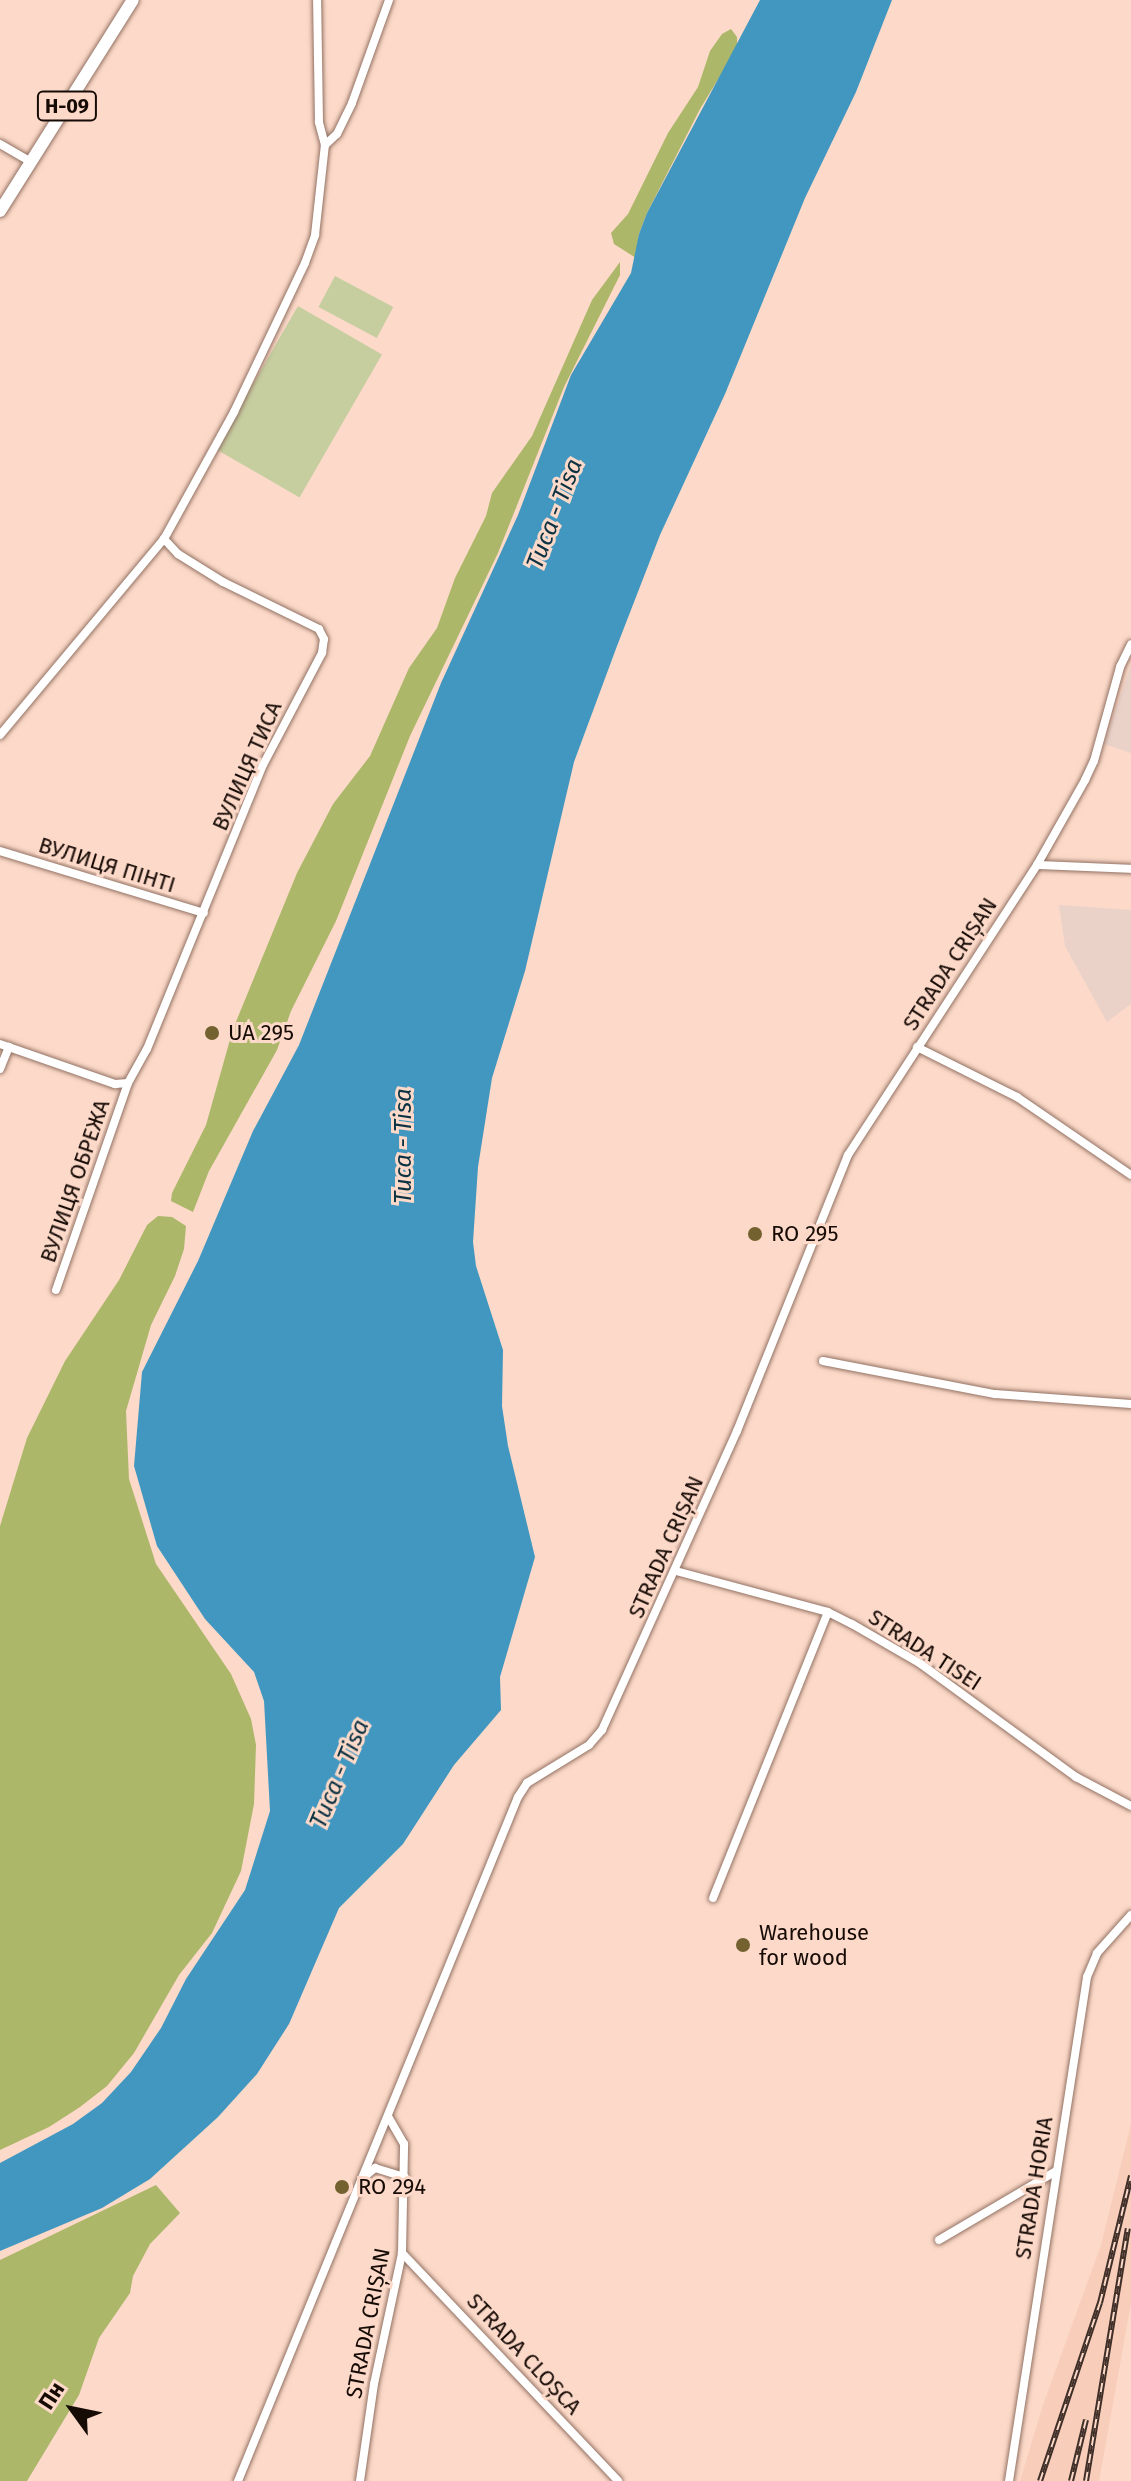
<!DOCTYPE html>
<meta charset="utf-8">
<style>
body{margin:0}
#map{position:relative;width:1131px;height:2481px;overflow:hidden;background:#fcd9c8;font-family:"Fira Sans",sans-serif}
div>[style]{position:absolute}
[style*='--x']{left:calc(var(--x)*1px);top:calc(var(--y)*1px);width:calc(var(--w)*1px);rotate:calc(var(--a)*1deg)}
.industrial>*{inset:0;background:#ead2c9}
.built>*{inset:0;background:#f8cdb9}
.green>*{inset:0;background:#c6cea0;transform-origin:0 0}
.forest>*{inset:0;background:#acb76a}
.water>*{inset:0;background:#4297c1}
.roads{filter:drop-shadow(0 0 2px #927264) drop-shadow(0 0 2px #927264)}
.minor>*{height:8px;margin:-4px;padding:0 4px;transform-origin:4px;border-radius:4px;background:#fff}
.primary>*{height:12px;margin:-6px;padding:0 6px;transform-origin:6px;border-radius:6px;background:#fff}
.rail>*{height:6px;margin-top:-3px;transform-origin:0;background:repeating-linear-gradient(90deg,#fcd9c8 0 9px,#3f2f28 0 18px);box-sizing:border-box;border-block:2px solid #3f2f28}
.dots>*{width:22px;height:22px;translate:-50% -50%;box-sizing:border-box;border:4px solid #fcd9c8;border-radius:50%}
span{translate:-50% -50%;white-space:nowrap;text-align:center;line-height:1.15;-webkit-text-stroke:6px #fcd9c8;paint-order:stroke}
.shield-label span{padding:2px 6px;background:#fcd9c8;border:2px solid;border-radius:6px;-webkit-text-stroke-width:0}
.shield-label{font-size:20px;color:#170b06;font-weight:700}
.street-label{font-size:22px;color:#170b06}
.poi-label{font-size:22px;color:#170b06}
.left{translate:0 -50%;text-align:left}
.water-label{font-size:24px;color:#0b3243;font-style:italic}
.north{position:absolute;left:32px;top:2369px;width:80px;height:80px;-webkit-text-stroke:6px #fcd9c8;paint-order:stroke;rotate:303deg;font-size:22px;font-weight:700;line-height:32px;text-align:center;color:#170b06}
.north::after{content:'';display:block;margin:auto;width:28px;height:36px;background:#170b06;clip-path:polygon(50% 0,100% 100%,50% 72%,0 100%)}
</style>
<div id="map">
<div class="industrial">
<i style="clip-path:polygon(1131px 665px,1131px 753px,1104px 744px)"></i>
<i style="clip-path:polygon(1059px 905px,1131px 910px,1131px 1004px,1107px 1022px,1065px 946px)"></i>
</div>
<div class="built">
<i style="clip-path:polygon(1131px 2124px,1131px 2303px,1099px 2481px,1020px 2481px,1042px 2408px,1101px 2245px)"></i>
</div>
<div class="green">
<i style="left:335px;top:276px;width:66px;height:35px;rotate:28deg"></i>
<i style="left:298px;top:306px;width:97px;height:165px;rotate:30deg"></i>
</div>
<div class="forest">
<i style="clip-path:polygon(731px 29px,737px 37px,737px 48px,700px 109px,647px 213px,639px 234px,636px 258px,614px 244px,611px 233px,628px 214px,668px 133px,698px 87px,710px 51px,722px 34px)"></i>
<i style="clip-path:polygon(620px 262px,620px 275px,564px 387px,498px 553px,410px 736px,336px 921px,291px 1011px,277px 1050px,209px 1171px,193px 1212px,171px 1201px,172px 1193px,206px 1125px,233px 1029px,297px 873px,333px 804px,370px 756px,409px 668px,437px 628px,455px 578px,486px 516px,492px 493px,532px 436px,592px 300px)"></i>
<i style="clip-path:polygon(158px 1216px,172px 1217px,186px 1226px,184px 1249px,175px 1276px,151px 1325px,126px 1411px,129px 1479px,156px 1564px,231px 1674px,251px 1719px,256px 1745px,254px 1804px,241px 1871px,212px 1933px,179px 1975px,134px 2053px,107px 2086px,80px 2107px,49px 2127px,0 2150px,0 1526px,27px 1438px,65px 1361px,119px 1280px,147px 1225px)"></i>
<i style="clip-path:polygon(156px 2185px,180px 2213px,150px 2244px,133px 2276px,130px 2293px,99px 2338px,79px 2395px,27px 2481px,0 2481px,0 2260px)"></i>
</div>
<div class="water">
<i style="clip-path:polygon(760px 0,892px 0,856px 92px,805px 198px,725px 394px,660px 535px,617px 646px,574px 762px,525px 971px,492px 1078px,478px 1167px,473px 1242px,476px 1266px,503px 1350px,502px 1406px,508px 1446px,535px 1557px,500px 1677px,501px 1710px,454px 1765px,403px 1844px,339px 1908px,289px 2024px,257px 2074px,218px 2117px,150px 2179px,102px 2208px,0 2251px,0 2163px,73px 2124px,102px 2103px,131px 2072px,161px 2028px,186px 1979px,245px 1890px,270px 1811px,264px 1701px,254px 1672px,205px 1619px,157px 1546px,134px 1466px,142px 1372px,198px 1261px,253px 1131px,299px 1045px,441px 683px,518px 515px,571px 375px,631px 273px,639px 234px,647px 213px)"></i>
</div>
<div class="roads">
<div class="minor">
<i style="--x:0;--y:144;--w:36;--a:30"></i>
<i style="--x:325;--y:145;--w:16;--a:-43"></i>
<i style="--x:337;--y:134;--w:34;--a:-64"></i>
<i style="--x:352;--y:103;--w:109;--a:-70.2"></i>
<i style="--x:0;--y:735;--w:256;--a:-50.1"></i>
<i style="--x:164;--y:539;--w:145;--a:-61.1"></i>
<i style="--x:234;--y:412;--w:165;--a:-64.5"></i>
<i style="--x:305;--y:263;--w:30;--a:-70"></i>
<i style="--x:315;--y:235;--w:91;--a:-83.7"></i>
<i style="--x:325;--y:145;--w:24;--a:-105"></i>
<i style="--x:319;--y:122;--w:122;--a:-90.9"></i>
<i style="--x:0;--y:851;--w:213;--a:16.9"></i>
<i style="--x:1037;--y:865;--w:94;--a:2.4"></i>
<i style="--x:0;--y:1044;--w:122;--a:19.2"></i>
<i style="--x:115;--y:1084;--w:13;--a:-4"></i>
<i style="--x:917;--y:1047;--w:112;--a:26.6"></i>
<i style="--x:1017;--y:1097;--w:138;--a:34.4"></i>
<i style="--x:0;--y:1069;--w:24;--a:-68"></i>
<i style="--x:56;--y:1290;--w:219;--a:-70.8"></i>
<i style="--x:128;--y:1083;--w:39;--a:-61"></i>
<i style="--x:147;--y:1049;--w:307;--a:-67.8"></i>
<i style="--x:263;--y:765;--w:127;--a:-62.2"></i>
<i style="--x:322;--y:653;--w:14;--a:-82"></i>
<i style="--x:324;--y:639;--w:11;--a:-117"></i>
<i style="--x:319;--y:629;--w:107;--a:-153.9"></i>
<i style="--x:223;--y:582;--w:53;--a:-148.1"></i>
<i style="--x:178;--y:554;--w:21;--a:-133"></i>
<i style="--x:823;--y:1361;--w:175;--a:10.9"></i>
<i style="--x:995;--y:1394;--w:136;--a:4.2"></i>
<i style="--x:676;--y:1571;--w:157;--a:15.1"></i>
<i style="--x:828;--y:1612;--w:27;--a:27"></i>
<i style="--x:852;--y:1624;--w:80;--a:30.1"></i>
<i style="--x:921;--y:1664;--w:192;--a:36.1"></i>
<i style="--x:1076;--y:1777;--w:62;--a:27.8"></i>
<i style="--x:713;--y:1898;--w:308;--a:-68.1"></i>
<i style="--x:363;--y:2178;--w:16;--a:-40"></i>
<i style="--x:375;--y:2168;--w:31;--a:17"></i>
<i style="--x:939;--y:2240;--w:136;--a:-30.5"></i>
<i style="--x:402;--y:2253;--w:314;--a:46.5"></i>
<i style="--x:238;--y:2481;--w:739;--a:-67.74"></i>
<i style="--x:518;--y:1797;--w:17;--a:-57"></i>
<i style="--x:527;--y:1783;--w:73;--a:-31.5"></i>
<i style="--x:589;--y:1745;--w:20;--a:-49"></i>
<i style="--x:602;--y:1730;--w:328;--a:-65.7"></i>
<i style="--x:737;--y:1431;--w:297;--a:-68.1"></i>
<i style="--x:848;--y:1155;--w:346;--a:-56.9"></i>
<i style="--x:1037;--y:865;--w:98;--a:-60.5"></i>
<i style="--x:1085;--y:780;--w:21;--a:-65"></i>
<i style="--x:1094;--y:761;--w:98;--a:-74.5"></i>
<i style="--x:1120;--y:667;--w:25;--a:-64"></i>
<i style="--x:360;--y:2481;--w:98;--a:-81.8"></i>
<i style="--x:374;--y:2384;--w:134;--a:-77.9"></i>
<i style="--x:402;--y:2253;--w:109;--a:-88.9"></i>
<i style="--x:404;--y:2144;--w:32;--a:-120"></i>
<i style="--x:1009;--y:2481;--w:510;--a:-81.2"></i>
<i style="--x:1087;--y:1977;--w:26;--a:-67"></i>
<i style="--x:1097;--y:1953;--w:51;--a:-48.2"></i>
</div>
<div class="primary">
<i style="--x:0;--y:211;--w:249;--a:-57.8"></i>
</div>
</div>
<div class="rail">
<i style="--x:1040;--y:2481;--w:188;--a:-71.4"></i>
<i style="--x:1100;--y:2303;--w:131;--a:-76.3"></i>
<i style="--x:1071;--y:2481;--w:63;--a:-76.2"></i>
<i style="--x:1086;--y:2481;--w:256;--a:-80.6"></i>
</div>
<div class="dots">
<i style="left:212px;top:1033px;background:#73612f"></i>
<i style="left:755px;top:1234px;background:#73612f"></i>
<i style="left:743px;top:1945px;background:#73612f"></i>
<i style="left:342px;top:2187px;background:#73612f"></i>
</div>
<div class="shield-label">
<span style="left:67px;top:106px">Н-09</span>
</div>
<div class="street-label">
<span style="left:247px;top:766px;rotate:-66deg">ВУЛИЦЯ ТИСА</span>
<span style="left:107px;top:865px;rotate:17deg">ВУЛИЦЯ ПІНТІ</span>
<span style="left:950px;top:964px;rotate:-57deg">STRADA CRIȘAN</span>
<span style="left:75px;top:1181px;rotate:-71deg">ВУЛИЦЯ ОБРЕЖА</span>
<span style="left:666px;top:1547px;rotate:-66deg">STRADA CRIȘAN</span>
<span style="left:925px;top:1650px;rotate:33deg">STRADA TISEI</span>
<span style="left:1034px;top:2188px;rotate:-81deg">STRADA HORIA</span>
<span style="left:368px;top:2323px;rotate:-79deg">STRADA CRIȘAN</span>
<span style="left:524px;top:2354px;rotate:47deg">STRADA CLOȘCA</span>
</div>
<div class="poi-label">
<span class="left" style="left:228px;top:1033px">UA 295</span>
<span class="left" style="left:771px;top:1234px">RO 295</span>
<span class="left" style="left:759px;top:1945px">Warehouse<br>for wood</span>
<span class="left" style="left:358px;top:2187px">RO 294</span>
</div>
<div class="water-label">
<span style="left:555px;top:514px;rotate:-69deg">Тиса - Tisa</span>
<span style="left:404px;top:1146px;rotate:-90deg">Тиса - Tisa</span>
<span style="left:340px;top:1774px;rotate:-67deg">Тиса - Tisa</span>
</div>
<div class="north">Пн</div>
</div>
